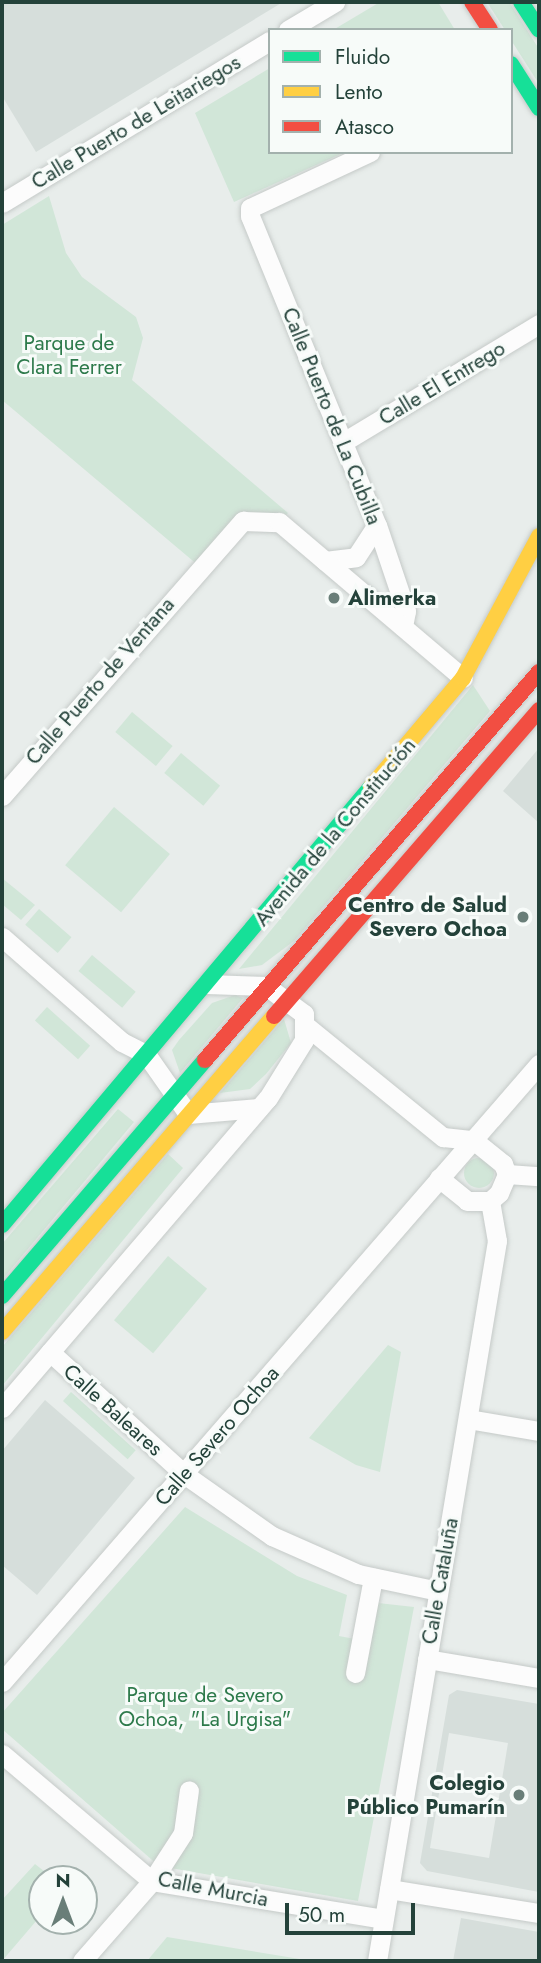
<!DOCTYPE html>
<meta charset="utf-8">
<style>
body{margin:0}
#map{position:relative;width:541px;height:1963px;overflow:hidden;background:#e8edeb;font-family:Jost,sans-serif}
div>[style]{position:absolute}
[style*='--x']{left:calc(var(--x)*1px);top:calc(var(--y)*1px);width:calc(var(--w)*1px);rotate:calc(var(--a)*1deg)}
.built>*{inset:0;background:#d6dedb}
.green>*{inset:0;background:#d1e6d8;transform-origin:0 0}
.round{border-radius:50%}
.roads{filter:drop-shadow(0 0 2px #c5cac8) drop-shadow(0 0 2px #c5cac8)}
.street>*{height:19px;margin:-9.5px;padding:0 9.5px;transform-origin:9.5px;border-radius:9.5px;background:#fcfcfc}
.fast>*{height:16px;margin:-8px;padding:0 8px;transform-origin:8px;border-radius:8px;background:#16e098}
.slow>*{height:16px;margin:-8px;padding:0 8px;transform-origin:8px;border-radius:8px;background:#ffcf43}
.jam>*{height:16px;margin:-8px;padding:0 8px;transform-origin:8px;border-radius:8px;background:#f24e42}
.dots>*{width:19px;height:19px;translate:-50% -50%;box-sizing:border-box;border:4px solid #f7fbf9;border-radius:50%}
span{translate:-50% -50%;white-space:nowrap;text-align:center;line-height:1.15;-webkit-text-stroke:6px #f7fbf9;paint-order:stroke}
.street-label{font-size:21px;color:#24423a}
.park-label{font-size:21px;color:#2d7a4b}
.poi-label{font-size:21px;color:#24423a;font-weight:700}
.left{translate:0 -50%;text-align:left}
.right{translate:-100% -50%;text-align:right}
.frame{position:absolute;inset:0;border:4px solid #24423a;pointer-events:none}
.legend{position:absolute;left:268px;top:28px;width:245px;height:126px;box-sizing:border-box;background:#f7fbf9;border:2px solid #a3b1ad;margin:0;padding:9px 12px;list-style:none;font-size:21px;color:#24423a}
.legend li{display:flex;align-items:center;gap:14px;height:35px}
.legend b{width:35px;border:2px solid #a3b1ad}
.north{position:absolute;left:28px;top:1865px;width:70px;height:70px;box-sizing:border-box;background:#f7fbf9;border:2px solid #a3b1ad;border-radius:50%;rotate:0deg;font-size:19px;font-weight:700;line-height:28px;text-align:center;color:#24423a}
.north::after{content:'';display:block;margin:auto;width:24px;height:32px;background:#697e78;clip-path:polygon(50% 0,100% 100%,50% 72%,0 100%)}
.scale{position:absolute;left:285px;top:1903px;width:130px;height:32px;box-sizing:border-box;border:4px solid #24423a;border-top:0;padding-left:9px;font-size:21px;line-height:24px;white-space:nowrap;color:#24423a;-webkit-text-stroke:5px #f7fbf9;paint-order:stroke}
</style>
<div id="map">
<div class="built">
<i style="clip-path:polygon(2px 2px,283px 2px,36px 152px,2px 96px)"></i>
<i style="clip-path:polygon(539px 748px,539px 823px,503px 791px)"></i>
<i style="clip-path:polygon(45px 1400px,135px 1478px,37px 1595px,2px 1565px,2px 1451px)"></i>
<i style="clip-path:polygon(evenodd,457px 1690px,539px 1704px,539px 1892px,427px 1871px,420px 1863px,449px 1695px,457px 1690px,449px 1733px,508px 1743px,489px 1858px,430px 1848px,449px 1733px)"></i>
<i style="clip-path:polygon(461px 1918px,539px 1932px,539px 1961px,453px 1961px)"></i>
</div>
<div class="green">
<i style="clip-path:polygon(380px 2px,438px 2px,455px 30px,333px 30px)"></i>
<i style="clip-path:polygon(487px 2px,509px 2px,539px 49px,539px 84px,511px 40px,511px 30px,505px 30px)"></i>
<i style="clip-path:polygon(270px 68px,270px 152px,345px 152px,234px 202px,195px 113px)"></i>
<i style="clip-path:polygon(49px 196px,66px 253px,82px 277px,136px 317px,143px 338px,132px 380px,288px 513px,279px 522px,261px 518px,199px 566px,2px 400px,2px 225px)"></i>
<i style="clip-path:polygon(473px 685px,490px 711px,294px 941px,262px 965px,239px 969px)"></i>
<i style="left:132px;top:712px;width:53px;height:26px;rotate:40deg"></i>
<i style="left:181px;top:753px;width:51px;height:26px;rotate:40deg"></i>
<i style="left:114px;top:807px;width:73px;height:76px;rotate:40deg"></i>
<i style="clip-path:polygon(2px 878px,35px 905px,21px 920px,2px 904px)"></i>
<i style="left:39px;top:909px;width:43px;height:21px;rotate:41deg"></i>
<i style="left:92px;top:955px;width:57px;height:21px;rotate:40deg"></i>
<i style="clip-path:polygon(235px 995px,243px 998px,180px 1073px,172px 1050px,179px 1040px,212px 1003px)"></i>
<i style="left:47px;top:1007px;width:58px;height:18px;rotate:42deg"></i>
<i style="clip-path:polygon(284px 1019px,291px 1043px,266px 1074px,250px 1089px,220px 1093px)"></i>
<i style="clip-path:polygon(118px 1109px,134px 1122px,2px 1280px,2px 1244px)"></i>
<i style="clip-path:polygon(168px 1154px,183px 1168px,2px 1386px,2px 1347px)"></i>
<i class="round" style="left:464px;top:1158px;width:30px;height:30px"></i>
<i style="left:168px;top:1256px;width:51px;height:84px;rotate:40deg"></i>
<i style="clip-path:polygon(388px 1345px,401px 1352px,380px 1472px,356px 1465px,309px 1438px)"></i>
<i style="left:71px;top:1392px;width:87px;height:12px;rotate:42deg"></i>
<i style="clip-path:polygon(185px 1507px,297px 1576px,347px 1595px,339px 1636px,355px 1639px,378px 1603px,414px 1607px,358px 1901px,159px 1866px,2px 1729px,2px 1713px)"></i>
<i style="clip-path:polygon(35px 1864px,54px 1879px,42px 1879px,42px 1921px,47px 1921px,44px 1925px,37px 1920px,2px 1961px,2px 1900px)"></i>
<i style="clip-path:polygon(167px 1937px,312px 1961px,147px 1961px)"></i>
</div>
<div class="roads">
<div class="street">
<i style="--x:288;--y:30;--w:55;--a:-30.8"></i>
<i style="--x:370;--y:152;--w:132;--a:155"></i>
<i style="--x:250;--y:208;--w:8;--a:90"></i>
<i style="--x:250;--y:216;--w:334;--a:67.7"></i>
<i style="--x:377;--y:525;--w:91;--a:71.4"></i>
<i style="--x:406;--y:611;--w:16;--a:101"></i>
<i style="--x:2;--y:203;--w:313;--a:-31.2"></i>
<i style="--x:345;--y:441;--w:227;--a:-31.1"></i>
<i style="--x:325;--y:561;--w:31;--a:-7"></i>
<i style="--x:356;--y:557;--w:38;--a:-57"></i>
<i style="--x:2;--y:796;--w:366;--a:-48.8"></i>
<i style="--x:243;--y:521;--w:36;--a:2"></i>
<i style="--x:279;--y:522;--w:241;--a:40.3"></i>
<i style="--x:2;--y:937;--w:159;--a:41.2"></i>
<i style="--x:122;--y:1042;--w:27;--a:27"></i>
<i style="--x:146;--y:1054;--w:73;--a:55"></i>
<i style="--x:188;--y:1114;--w:71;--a:-4.8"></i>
<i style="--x:305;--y:1025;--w:178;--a:39.1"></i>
<i style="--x:443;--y:1137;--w:30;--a:6"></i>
<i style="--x:507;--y:1174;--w:32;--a:4"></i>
<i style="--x:439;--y:1178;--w:36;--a:39"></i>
<i style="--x:467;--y:1201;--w:23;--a:0"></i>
<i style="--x:490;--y:1201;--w:12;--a:-42"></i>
<i style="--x:499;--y:1193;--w:21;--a:-67"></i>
<i style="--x:507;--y:1174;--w:11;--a:-112"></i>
<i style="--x:503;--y:1164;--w:38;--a:-141"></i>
<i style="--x:50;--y:1352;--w:181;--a:42.3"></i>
<i style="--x:184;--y:1474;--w:108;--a:35.2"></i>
<i style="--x:272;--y:1536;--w:94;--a:23.8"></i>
<i style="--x:358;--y:1574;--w:82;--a:12"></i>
<i style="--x:2;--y:1408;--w:408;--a:-49.4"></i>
<i style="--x:268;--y:1098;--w:68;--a:-58.2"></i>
<i style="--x:304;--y:1040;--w:26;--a:-90"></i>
<i style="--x:304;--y:1014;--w:47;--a:-143.6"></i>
<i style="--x:266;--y:986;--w:60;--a:-178.1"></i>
<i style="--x:468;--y:1419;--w:72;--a:9.6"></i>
<i style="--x:427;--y:1659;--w:114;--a:9.6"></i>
<i style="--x:355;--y:1673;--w:97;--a:-79.3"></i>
<i style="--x:2;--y:1682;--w:819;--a:-49.01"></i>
<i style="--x:2;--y:1754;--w:197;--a:40.3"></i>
<i style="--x:152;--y:1881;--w:234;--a:9.3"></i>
<i style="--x:389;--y:1889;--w:152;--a:9.1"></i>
<i style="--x:82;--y:1961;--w:106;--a:-48.8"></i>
<i style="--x:152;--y:1881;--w:57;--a:-57.1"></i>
<i style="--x:183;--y:1833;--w:43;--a:-82.1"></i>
<i style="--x:377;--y:1961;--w:730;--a:-80.54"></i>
<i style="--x:497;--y:1241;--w:41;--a:-99.9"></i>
</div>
<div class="fast">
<i style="--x:521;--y:2;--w:33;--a:57"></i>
<i style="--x:511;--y:64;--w:52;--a:57.5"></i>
<i style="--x:2;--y:1225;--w:573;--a:-49.89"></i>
<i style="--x:2;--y:1296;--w:311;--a:-49.3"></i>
</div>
<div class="slow">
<i style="--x:371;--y:787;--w:143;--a:-49.8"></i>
<i style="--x:463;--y:678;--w:161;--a:-61.8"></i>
<i style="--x:2;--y:1332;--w:417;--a:-49.3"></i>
</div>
<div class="jam">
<i style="--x:472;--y:2;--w:33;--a:57"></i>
<i style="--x:274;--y:1016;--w:405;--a:-49.1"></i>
<i style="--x:205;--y:1060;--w:512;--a:-49.28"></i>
</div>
</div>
<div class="dots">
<i style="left:334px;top:598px;background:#697e78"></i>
<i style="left:523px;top:917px;background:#697e78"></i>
<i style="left:519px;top:1795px;background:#697e78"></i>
</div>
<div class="street-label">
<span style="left:136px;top:122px;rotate:-31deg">Calle Puerto de Leitariegos</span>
<span style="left:442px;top:383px;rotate:-31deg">Calle El Entrego</span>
<span style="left:332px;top:416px;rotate:68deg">Calle Puerto de La Cubilla</span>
<span style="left:100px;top:681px;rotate:-49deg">Calle Puerto de Ventana</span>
<span style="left:335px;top:832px;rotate:-50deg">Avenida de la Constitución</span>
<span style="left:113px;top:1410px;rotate:42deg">Calle Baleares</span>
<span style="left:217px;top:1436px;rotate:-49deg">Calle Severo Ochoa</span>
<span style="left:440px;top:1581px;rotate:-80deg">Calle Cataluña</span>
<span style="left:213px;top:1889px;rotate:11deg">Calle Murcia</span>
</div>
<div class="park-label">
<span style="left:69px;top:355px">Parque de<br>Clara Ferrer</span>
<span style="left:205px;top:1707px">Parque de Severo<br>Ochoa, "La Urgisa"</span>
</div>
<div class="poi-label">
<span class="left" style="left:348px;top:598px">Alimerka</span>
<span class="right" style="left:507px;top:917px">Centro de Salud<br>Severo Ochoa</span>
<span class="right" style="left:505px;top:1795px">Colegio<br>Público Pumarín</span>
</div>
<div class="frame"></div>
<ul class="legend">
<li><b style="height:9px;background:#16e098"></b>Fluido</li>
<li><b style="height:9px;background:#ffcf43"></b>Lento</li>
<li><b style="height:9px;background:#f24e42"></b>Atasco</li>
</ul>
<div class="north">N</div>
<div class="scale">50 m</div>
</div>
